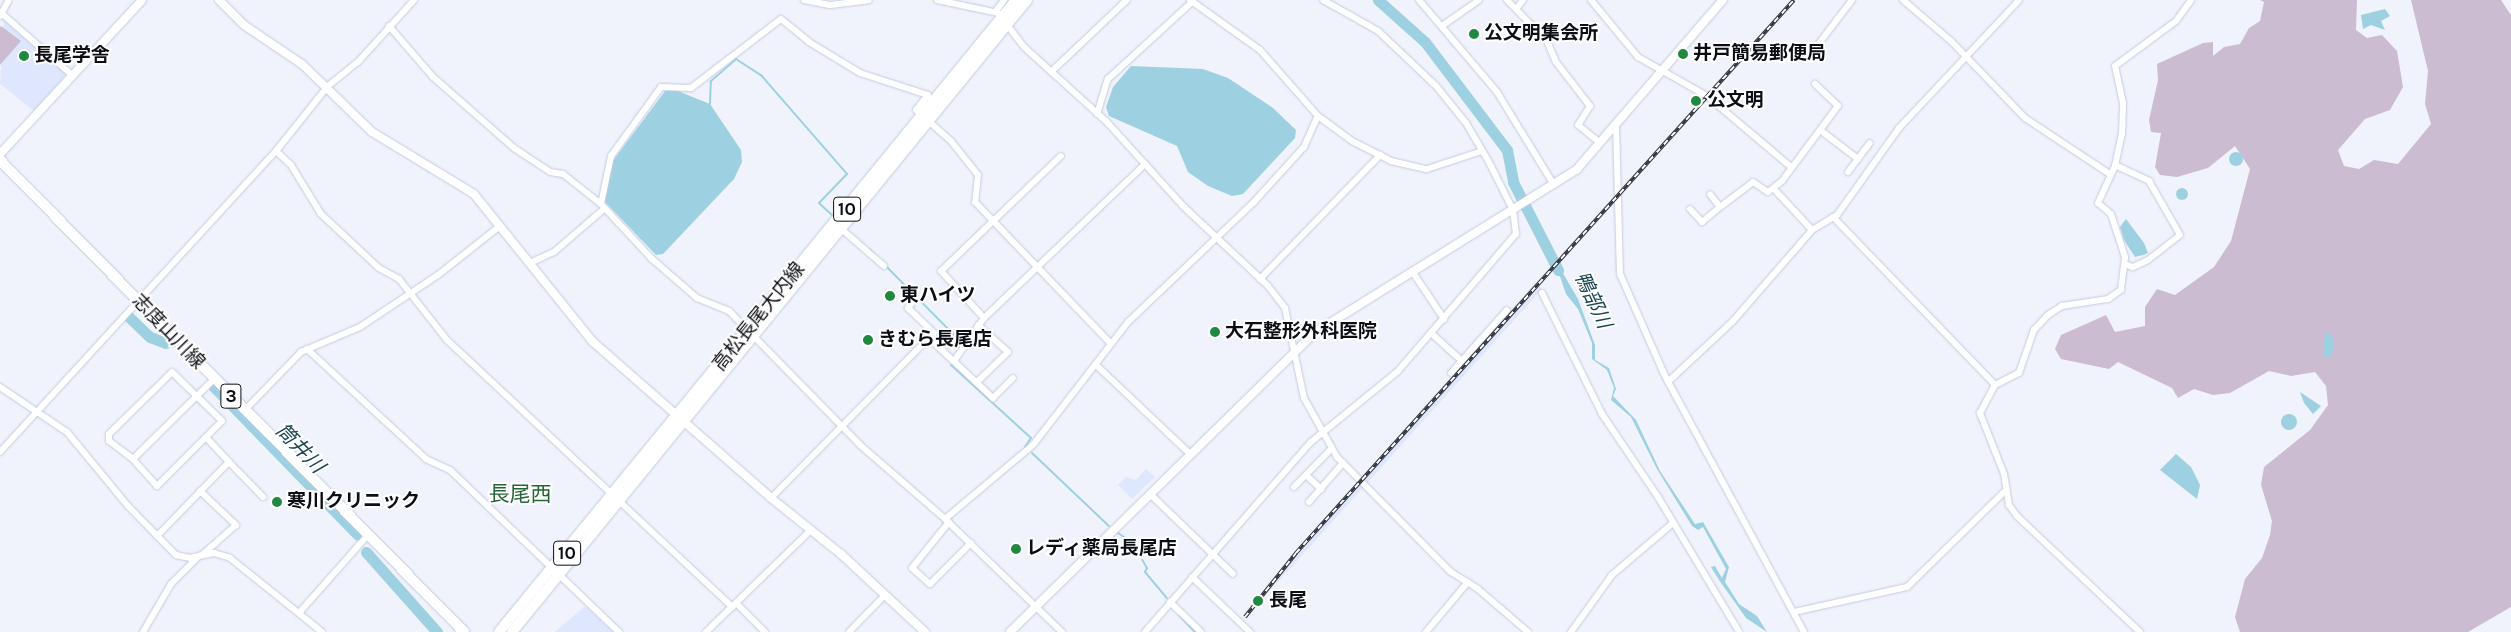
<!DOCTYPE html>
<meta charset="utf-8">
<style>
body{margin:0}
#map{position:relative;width:2511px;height:632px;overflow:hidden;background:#f0f3fc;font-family:Karla,"Noto Sans JP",sans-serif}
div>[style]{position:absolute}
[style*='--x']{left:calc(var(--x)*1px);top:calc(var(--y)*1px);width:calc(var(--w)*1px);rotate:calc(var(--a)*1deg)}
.built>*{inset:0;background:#dee7fd}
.green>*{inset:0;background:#cbbcd2}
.water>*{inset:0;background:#9dd1e2}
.round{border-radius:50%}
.stream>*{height:2px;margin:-1px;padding:0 1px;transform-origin:1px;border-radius:1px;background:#9dd1e2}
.river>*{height:11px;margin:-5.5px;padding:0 5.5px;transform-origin:5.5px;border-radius:5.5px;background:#9dd1e2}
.roads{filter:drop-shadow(0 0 1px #c3cbe0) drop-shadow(0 0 1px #c3cbe0)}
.minor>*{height:6px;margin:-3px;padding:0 3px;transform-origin:3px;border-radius:3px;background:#fff}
.tertiary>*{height:8px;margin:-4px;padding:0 4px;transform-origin:4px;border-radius:4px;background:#fff}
.primary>*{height:10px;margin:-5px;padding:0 5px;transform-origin:5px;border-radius:5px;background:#fff}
.rail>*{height:4px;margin-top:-2px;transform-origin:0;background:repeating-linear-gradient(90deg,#fff 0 5.5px,#2e3037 0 11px);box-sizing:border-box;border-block:1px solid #2e3037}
.dots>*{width:14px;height:14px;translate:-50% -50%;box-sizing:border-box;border:2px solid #fff;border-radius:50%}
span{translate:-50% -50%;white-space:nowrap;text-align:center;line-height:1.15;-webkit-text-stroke:4px #fff;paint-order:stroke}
.shield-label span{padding:1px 4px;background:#fff;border:1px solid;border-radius:4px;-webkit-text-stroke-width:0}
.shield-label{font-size:18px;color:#0c0e15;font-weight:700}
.poi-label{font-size:19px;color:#0c0e15;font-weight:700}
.left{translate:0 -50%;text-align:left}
.street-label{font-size:19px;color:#0c0e15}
.water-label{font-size:20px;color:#184552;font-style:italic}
.quarter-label{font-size:21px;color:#266535}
</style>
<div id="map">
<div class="built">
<i style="clip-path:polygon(4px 18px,67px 73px,34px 111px,0 84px)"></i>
<i style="clip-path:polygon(1535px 283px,1542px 289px,1277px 583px,1273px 579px,1296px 551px)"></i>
<i style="clip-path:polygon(1146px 469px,1155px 477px,1132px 499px,1118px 485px,1126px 477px,1136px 480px)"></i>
<i style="clip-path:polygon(585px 606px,613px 632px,555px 632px)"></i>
</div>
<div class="green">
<i style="clip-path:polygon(2260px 0,2357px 0,2356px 30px,2367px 38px,2382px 35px,2397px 51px,2403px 87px,2390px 110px,2365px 119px,2338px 150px,2344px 166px,2359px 169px,2374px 160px,2398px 164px,2431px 124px,2425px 104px,2428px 71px,2411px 0,2501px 0,2511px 15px,2511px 607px,2468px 632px,2240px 632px,2235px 617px,2245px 579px,2262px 558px,2270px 535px,2272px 521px,2261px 485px,2264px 467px,2310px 430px,2328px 405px,2326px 386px,2315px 372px,2291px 376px,2269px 371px,2230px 393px,2213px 395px,2194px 389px,2178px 398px,2172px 388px,2118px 362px,2109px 369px,2061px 359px,2055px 349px,2061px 335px,2106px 315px,2115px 332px,2145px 326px,2145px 307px,2157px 289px,2175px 295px,2214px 267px,2231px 241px,2250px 169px,2235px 146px,2208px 168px,2177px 177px,2160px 175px,2155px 167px,2161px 133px,2151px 132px,2149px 120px,2158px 80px,2157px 64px,2203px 43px,2213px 42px,2213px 56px,2224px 47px,2240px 44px,2249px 28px,2260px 21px,2264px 2px)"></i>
<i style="clip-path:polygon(1px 26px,21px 41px,0 65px,0 27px)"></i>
</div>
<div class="water">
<i style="clip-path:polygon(2385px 9px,2390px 16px,2381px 21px,2385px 30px,2371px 25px,2363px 29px,2361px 15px)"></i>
<i style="clip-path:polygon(1131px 66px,1203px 69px,1228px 78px,1273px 108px,1296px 130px,1295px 138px,1243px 194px,1232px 196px,1208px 186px,1188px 172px,1177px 146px,1109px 116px,1106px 107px,1113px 87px)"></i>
<i style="clip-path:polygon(673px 89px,710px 104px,741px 150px,742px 162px,734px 179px,663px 254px,656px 255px,604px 201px,612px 162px,665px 91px)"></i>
<i class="round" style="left:2229px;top:152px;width:14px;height:14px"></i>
<i class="round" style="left:2176px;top:188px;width:12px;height:12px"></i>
<i style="clip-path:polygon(2126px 219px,2144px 243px,2148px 253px,2143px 255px,2135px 257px,2124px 240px,2120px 227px)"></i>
<i style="clip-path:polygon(1553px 256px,1578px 299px,1595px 345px,1595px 360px,1609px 368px,1616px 389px,1613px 396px,1636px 420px,1660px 471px,1695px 524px,1703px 522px,1729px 567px,1725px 582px,1739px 604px,1757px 616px,1767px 632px,1746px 618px,1719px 580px,1711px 567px,1715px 566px,1722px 578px,1726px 569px,1703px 527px,1698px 530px,1692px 526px,1657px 469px,1631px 417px,1611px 400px,1614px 388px,1607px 370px,1592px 359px,1592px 343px,1578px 309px,1566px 294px)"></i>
<i style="clip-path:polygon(2325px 331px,2334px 338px,2332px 356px,2323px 357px)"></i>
<i style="clip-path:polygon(2300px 392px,2321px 406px,2313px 414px,2304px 403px)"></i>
<i class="round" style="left:2281px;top:414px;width:16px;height:16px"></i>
<i style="clip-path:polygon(2176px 454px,2191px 467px,2200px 485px,2197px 499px,2160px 470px)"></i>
</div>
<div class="stream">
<i style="--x:710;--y:104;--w:23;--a:-88"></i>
<i style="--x:711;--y:81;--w:33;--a:-41"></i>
<i style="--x:736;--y:59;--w:30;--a:33"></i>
<i style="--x:761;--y:75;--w:131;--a:49"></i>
<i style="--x:847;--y:174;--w:40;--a:134"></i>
<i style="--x:819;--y:203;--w:18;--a:43"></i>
<i style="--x:869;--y:249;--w:131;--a:45.3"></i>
<i style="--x:961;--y:342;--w:11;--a:112"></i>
<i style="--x:951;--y:365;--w:108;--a:42.4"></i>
<i style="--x:1031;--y:438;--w:11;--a:124"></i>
<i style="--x:1032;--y:453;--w:106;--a:43.5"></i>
<i style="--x:1118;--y:533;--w:18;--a:34"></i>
<i style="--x:1133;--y:543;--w:29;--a:61"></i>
<i style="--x:1147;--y:568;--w:4;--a:117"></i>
<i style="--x:1145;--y:572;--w:34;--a:50"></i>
<i style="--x:1179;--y:615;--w:23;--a:47"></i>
</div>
<div class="river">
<i style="--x:1378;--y:0;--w:63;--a:41.8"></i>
<i style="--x:1425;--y:42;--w:136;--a:52.8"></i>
<i style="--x:1507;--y:150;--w:33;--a:79"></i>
<i style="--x:1513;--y:182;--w:99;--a:62.9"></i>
<i style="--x:128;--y:316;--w:30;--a:44"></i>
<i style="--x:150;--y:337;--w:17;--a:21"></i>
<i style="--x:214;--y:387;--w:206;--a:45.8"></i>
<i style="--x:366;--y:552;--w:107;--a:48.4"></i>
</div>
<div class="roads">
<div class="minor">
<i style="--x:804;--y:0;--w:26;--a:11"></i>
<i style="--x:830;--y:5;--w:39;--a:-7"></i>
<i style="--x:937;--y:0;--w:62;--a:12"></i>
<i style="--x:998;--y:13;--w:43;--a:52.6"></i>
<i style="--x:1024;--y:47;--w:110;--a:42.1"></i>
<i style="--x:1106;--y:121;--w:116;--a:47.8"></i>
<i style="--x:1184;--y:207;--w:115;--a:43.2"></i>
<i style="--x:1268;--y:286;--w:28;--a:52"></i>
<i style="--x:1285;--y:308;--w:92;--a:78.1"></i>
<i style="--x:1304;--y:398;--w:68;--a:60.8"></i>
<i style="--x:1337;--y:457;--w:162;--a:45.3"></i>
<i style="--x:1451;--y:572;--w:32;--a:32"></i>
<i style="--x:1478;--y:589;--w:66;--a:40.7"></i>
<i style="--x:1190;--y:0;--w:86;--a:35.5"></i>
<i style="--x:1260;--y:50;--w:88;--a:48.7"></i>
<i style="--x:1318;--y:116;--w:42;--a:36.3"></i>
<i style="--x:1352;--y:141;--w:44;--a:27.1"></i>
<i style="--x:1391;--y:161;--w:37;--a:13"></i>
<i style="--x:1427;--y:169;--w:58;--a:-18.1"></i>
<i style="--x:1419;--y:0;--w:121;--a:49.7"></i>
<i style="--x:1497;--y:92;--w:109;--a:58.5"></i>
<i style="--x:1507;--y:0;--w:57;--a:45.7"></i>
<i style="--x:1547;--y:41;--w:23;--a:67"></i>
<i style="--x:1556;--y:62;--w:56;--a:52.3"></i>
<i style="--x:1590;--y:106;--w:22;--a:122"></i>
<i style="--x:1578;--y:125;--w:28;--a:39"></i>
<i style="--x:1591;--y:0;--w:74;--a:50.5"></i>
<i style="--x:1638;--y:57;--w:79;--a:29.5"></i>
<i style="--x:1707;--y:96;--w:110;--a:40.2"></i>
<i style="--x:1903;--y:0;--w:63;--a:40.5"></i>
<i style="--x:1951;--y:41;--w:107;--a:46.1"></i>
<i style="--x:2025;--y:118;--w:102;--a:33.4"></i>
<i style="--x:1517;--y:8;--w:10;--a:-53"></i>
<i style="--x:996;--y:11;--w:14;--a:-54"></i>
<i style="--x:0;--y:12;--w:96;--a:41.2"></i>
<i style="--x:0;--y:16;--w:18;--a:-61"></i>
<i style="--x:389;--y:26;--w:67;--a:49.2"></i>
<i style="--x:433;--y:77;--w:108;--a:41.2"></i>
<i style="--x:514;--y:148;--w:43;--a:33.7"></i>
<i style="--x:550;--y:172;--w:13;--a:9"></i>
<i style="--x:563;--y:174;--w:48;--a:38.3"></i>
<i style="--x:601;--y:204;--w:75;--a:47.2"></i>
<i style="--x:652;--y:259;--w:60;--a:40.9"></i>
<i style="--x:697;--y:298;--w:35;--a:22"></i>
<i style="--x:729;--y:311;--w:187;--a:45.6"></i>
<i style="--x:860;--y:445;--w:113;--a:41"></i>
<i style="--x:945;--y:519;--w:163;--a:44"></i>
<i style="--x:1442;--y:26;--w:45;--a:-35.1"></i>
<i style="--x:1817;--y:46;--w:58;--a:-52.7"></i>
<i style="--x:1051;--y:72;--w:105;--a:-43.5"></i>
<i style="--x:1097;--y:114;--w:37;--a:-73"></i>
<i style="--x:1108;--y:79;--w:115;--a:-42.5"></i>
<i style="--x:1616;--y:124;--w:150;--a:88.5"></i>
<i style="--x:1620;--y:274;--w:111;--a:66.2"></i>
<i style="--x:1665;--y:376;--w:291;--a:61.5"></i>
<i style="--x:1820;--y:130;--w:48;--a:37.3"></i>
<i style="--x:276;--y:151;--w:21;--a:43"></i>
<i style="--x:291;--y:165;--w:57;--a:58.5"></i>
<i style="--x:321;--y:214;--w:79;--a:43"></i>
<i style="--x:379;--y:268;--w:23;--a:29"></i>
<i style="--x:399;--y:279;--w:78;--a:51.8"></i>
<i style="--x:447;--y:340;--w:391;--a:43.1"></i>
<i style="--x:2115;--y:165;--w:38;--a:25"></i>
<i style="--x:2149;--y:181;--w:62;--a:60.1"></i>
<i style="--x:2180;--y:235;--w:41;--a:142"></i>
<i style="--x:2148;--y:260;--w:17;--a:155"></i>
<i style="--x:2133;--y:267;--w:6;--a:-162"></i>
<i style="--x:1848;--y:172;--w:36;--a:-53"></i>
<i style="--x:1775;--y:190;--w:54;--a:47.2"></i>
<i style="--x:601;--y:204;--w:49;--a:-78.2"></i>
<i style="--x:611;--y:156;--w:85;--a:-54.1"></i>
<i style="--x:661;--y:87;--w:30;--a:2"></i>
<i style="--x:691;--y:88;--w:113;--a:-37.5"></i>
<i style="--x:781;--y:19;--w:36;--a:39"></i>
<i style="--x:809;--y:42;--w:60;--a:31.3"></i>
<i style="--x:860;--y:73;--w:71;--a:17.9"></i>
<i style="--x:928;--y:95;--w:19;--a:129"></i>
<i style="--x:916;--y:110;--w:47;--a:41.5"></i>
<i style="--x:951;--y:141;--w:43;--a:51.5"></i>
<i style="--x:978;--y:175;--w:27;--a:96"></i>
<i style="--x:975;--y:202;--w:195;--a:46.2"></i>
<i style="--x:1720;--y:207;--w:41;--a:-37.1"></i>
<i style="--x:1753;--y:182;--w:18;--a:34"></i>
<i style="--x:1768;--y:192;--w:18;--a:-38"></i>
<i style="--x:1782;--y:181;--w:94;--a:-53.3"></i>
<i style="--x:1838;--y:106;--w:32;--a:-136"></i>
<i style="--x:1690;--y:209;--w:18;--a:47"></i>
<i style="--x:1702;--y:222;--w:23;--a:-40"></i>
<i style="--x:1720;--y:207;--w:16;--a:-128"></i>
<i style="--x:1833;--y:217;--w:233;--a:46"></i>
<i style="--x:838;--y:226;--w:61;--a:41"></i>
<i style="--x:530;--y:263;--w:26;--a:-25"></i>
<i style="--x:554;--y:252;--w:67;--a:-40.8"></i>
<i style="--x:1412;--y:271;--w:58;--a:56.3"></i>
<i style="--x:1260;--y:279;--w:173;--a:-45.9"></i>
<i style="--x:1542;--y:293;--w:135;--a:63.6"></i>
<i style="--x:1602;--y:414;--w:100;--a:56"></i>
<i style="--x:1658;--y:497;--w:157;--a:59"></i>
<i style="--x:913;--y:302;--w:8;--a:130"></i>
<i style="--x:908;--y:308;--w:36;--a:44"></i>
<i style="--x:934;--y:333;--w:7;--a:135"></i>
<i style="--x:984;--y:318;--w:64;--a:-132.5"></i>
<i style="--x:941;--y:271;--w:166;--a:-43.8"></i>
<i style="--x:1431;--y:333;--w:42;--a:42.1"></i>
<i style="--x:307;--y:349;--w:162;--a:42.7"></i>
<i style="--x:426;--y:459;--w:26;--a:25"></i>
<i style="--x:450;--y:470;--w:234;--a:43.8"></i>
<i style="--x:954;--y:361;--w:52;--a:-55.1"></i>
<i style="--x:984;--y:318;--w:223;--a:-43.7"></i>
<i style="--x:1096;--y:365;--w:129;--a:43.4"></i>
<i style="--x:172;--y:372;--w:70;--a:44.4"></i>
<i style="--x:222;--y:421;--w:92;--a:135"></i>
<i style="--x:157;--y:486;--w:36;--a:-132"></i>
<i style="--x:133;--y:459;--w:30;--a:-143"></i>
<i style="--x:109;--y:441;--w:7;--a:-90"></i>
<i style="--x:109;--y:434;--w:88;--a:-44.5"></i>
<i style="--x:1451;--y:373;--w:84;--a:-48.4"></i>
<i style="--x:1670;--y:380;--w:86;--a:-43.1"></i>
<i style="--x:1733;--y:321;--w:121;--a:-49"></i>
<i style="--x:1812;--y:230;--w:29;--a:-31"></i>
<i style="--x:1837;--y:215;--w:107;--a:-54.5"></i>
<i style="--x:1899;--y:128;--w:175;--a:-46.8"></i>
<i style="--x:977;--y:382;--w:43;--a:-44.1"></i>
<i style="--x:1008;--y:352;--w:40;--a:-138"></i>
<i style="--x:0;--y:387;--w:81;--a:33.9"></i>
<i style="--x:67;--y:432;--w:96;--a:50.5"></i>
<i style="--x:128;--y:506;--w:69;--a:45.6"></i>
<i style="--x:176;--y:555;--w:14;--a:12"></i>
<i style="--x:190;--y:558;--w:25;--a:-12"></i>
<i style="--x:214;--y:553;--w:17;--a:17"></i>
<i style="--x:230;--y:558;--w:118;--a:38.8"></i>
<i style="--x:245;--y:410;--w:81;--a:-46"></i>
<i style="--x:301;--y:352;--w:64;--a:-23"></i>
<i style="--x:360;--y:327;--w:94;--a:-33.7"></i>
<i style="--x:438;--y:275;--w:79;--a:-38.3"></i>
<i style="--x:0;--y:452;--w:408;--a:-47.5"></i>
<i style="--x:276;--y:151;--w:83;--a:-51.3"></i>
<i style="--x:328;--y:86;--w:38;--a:-39"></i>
<i style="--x:358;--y:62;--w:84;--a:-47.9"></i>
<i style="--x:133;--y:459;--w:114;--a:-44.6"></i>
<i style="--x:229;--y:462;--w:49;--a:45.8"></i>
<i style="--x:1306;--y:475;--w:21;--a:43"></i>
<i style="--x:1294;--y:487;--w:54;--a:-45.7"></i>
<i style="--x:200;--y:491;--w:50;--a:43.4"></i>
<i style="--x:236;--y:525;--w:45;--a:138.6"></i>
<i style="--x:1150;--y:494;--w:115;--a:43.9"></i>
<i style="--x:771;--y:498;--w:225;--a:-45.4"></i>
<i style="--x:929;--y:338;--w:88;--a:43.2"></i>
<i style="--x:993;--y:398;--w:28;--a:-45"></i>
<i style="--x:1309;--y:502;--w:52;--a:-48.9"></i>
<i style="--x:945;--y:519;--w:115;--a:-40.1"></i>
<i style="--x:1033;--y:445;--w:155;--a:-52.3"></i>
<i style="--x:1128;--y:322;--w:173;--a:-43.6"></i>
<i style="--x:1253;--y:203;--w:76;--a:-47.7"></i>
<i style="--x:1304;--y:147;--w:34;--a:-66"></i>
<i style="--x:949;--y:522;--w:59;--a:128.8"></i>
<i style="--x:912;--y:568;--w:24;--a:42"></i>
<i style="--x:930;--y:584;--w:58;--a:-45"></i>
<i style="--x:157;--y:536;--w:103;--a:-45.8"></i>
<i style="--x:229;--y:462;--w:34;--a:-133"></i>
<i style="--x:1192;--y:577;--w:80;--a:43.5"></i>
<i style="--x:1170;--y:602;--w:43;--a:44.1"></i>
<i style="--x:738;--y:605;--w:38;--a:45"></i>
<i style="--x:1794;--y:612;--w:116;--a:-12.5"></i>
<i style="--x:1907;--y:587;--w:136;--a:-44.4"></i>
<i style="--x:299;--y:613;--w:104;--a:-48.5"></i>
<i style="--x:143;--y:632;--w:56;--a:-59.7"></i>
<i style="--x:171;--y:584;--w:40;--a:-45"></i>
<i style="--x:706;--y:632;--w:145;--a:-44.2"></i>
<i style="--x:849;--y:632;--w:52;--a:-45.8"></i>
<i style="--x:1145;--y:632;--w:252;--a:-48.9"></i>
<i style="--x:1311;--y:442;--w:112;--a:-39.2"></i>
<i style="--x:1398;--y:371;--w:181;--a:-49.3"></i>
<i style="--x:1516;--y:234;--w:24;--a:-97"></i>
<i style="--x:1513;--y:210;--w:51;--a:-116.6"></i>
<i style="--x:1490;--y:164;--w:48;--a:-120.3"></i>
<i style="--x:1466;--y:123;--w:48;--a:-129"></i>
<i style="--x:1436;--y:86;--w:80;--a:-136.5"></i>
<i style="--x:1378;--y:31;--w:63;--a:-150.6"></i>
<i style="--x:1426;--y:632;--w:65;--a:-50"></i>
<i style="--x:1571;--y:632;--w:70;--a:-54.3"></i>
<i style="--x:1612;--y:575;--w:80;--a:-40.4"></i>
<i style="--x:2140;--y:632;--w:169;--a:-136.7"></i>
<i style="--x:2017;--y:516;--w:14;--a:-126"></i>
<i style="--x:2009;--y:505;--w:31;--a:-99"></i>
<i style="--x:2004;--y:474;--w:66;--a:-111.5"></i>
<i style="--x:1980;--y:413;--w:32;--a:-62"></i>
<i style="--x:1995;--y:385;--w:27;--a:-27"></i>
<i style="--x:2019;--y:373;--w:46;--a:-70.8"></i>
<i style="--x:2034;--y:330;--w:21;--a:-47"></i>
<i style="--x:2048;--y:315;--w:17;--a:-33"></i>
<i style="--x:2062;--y:306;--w:47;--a:-8.7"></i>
<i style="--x:2108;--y:299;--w:16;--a:-35"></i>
<i style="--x:2121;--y:290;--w:33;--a:-83"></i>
<i style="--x:2125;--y:257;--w:45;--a:-108"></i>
<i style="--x:2111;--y:214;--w:17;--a:-140"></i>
<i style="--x:2098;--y:203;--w:41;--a:-65.3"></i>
<i style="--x:2115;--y:166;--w:33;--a:-78"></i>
<i style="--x:2122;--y:134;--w:31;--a:-88"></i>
<i style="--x:2123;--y:103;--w:38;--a:-102"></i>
<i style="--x:2115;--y:66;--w:76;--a:-36.4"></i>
<i style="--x:2176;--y:21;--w:26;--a:-54"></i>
</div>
<div class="tertiary">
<i style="--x:219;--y:0;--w:35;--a:45"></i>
<i style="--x:244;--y:25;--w:71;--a:34.1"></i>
<i style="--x:303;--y:65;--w:96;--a:44.2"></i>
<i style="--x:372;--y:132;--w:119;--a:31.3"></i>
<i style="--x:474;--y:194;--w:190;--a:51.2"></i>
<i style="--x:593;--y:342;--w:237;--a:41.2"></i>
<i style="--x:771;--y:498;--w:90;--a:38.7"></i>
<i style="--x:841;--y:554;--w:115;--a:42.9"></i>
<i style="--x:0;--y:154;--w:209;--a:-47.3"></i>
<i style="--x:1010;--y:632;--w:426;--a:-44.5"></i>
<i style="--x:1314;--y:333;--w:310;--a:-31.9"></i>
<i style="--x:1577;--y:169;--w:223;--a:-49.2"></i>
</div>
<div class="primary">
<i style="--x:0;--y:160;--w:662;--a:45.49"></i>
<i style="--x:499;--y:632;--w:817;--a:-50.72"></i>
<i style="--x:512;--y:632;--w:815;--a:-50.82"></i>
</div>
</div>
<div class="rail">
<i style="--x:1245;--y:617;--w:82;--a:-51.4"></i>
<i style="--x:1296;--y:553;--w:744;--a:-48"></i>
</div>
<div class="dots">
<i style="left:1474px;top:34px;background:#1f893f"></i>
<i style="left:1683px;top:54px;background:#1f893f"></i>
<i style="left:24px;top:56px;background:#1f893f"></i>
<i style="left:1696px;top:101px;background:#1f893f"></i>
<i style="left:890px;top:296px;background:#1f893f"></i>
<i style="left:1215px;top:332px;background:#1f893f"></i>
<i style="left:868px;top:340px;background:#1f893f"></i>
<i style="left:277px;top:502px;background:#1f893f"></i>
<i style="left:1016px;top:549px;background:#1f893f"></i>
<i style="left:1258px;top:601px;background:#1f893f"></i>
</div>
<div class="shield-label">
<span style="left:847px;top:209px">10</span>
<span style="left:231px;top:396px">3</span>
<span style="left:567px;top:553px">10</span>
</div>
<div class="poi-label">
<span class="left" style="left:1484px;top:34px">公文明集会所</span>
<span class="left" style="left:1693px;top:54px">井戸簡易郵便局</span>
<span class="left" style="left:34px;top:56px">長尾学舎</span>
<span class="left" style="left:1707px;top:101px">公文明</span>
<span class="left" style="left:900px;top:296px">東ハイツ</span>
<span class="left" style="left:1225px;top:332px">大石整形外科医院</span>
<span class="left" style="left:878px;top:340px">きむら長尾店</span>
<span class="left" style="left:287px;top:502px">寒川クリニック</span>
<span class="left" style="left:1026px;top:549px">レディ薬局長尾店</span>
<span class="left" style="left:1269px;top:601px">長尾</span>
</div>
<div class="street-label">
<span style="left:759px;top:317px;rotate:-51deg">高松長尾大内線</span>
<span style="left:168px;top:332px;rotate:46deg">志度山川線</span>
</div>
<div class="water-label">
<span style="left:1593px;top:300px;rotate:65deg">鴨部川</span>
<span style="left:300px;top:448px;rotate:46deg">筒井川</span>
</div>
<div class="quarter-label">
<span style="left:520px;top:494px">長尾西</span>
</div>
</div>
